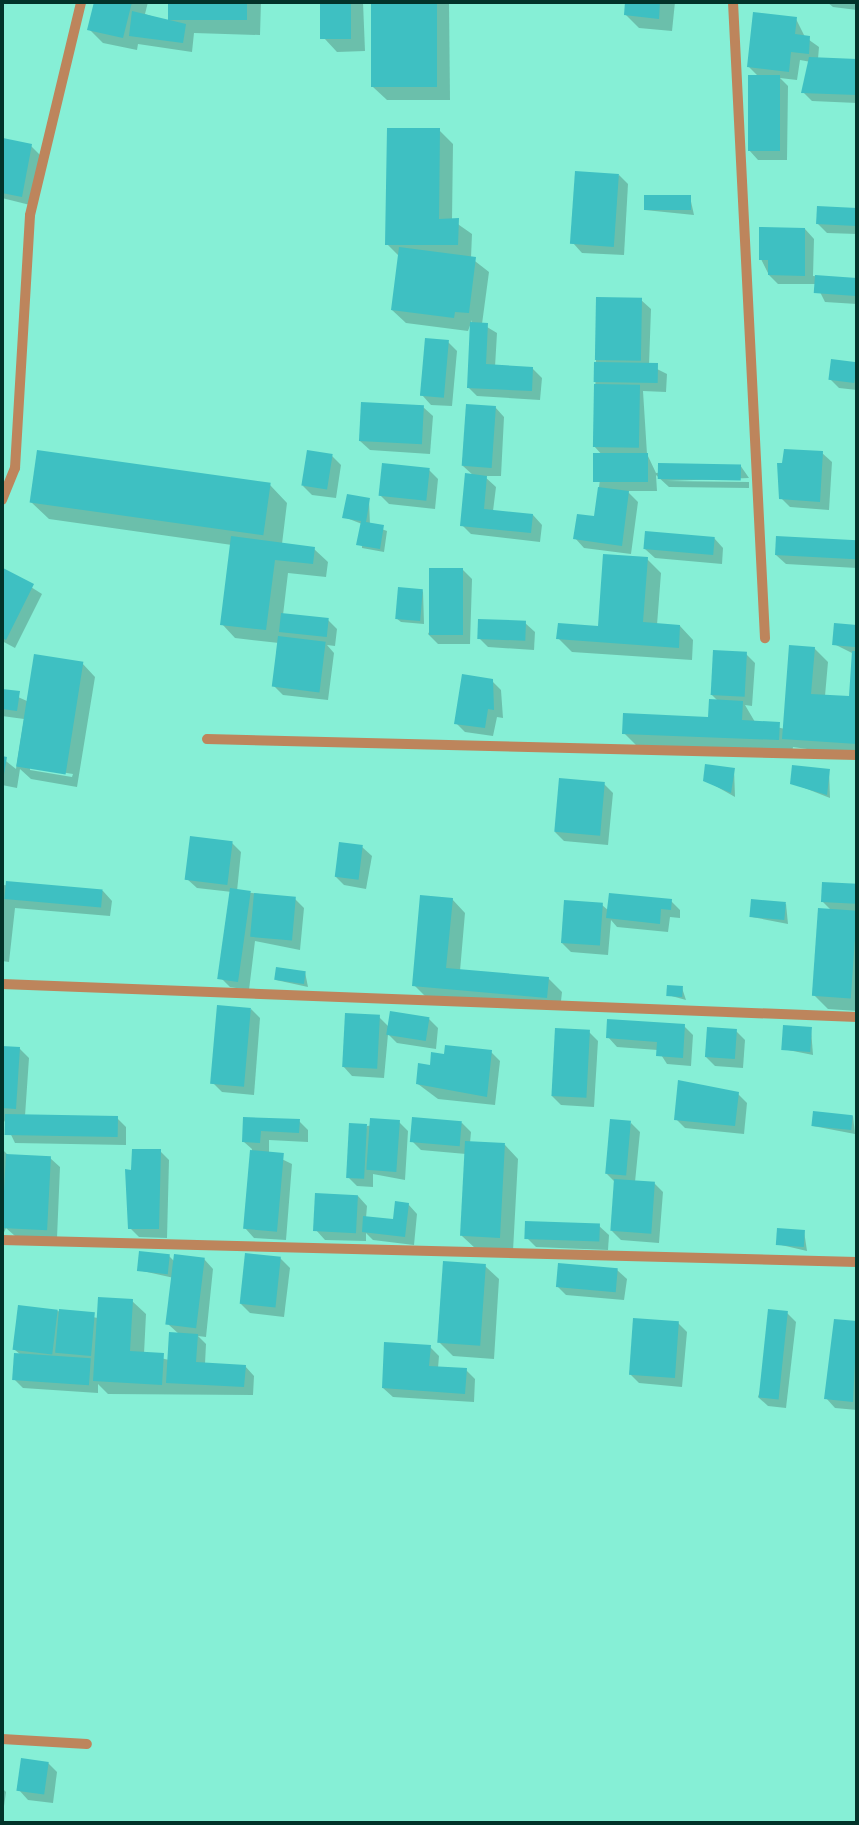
<!DOCTYPE html>
<style>
body{margin:0}
#map{position:relative;width:859px;height:1825px;overflow:hidden;background:#86efd6;font-family:"Open Sans",sans-serif}
div>[style]{position:absolute}
[style*='--x']{left:calc(var(--x)*1px);top:calc(var(--y)*1px);width:calc(var(--w)*1px);rotate:calc(var(--a)*1deg)}
.shadow>*{inset:0;background:#0003}
.building>*{inset:0;background:#3ec0c2;transform-origin:0 0}
.service>*{height:10px;margin:-5px;padding:0 5px;transform-origin:5px;border-radius:5px;background:#bd855c}
span{translate:-50% -50%;white-space:nowrap;text-align:center;line-height:1.15;-webkit-text-stroke:6px #94fde3;paint-order:stroke}
.frame{position:absolute;inset:0;border:4px solid #02332a;pointer-events:none}
</style>
<div id="map">
<div class="shadow">
<i style="clip-path:polygon(96px 2px,148px 2px,145px 14px,169px 22px,170px 2px,261px 2px,260px 35px,194px 33px,192px 52px,138px 44px,137px 50px,103px 43px,89px 29px)"></i>
<i style="clip-path:polygon(322px 2px,363px 2px,365px 51px,337px 52px,324px 38px)"></i>
<i style="clip-path:polygon(372px 2px,449px 2px,450px 100px,387px 100px,373px 87px)"></i>
<i style="clip-path:polygon(627px 2px,675px 2px,672px 31px,639px 28px,626px 15px)"></i>
<i style="clip-path:polygon(827px 2px,857px 2px,857px 10px,833px 7px)"></i>
<i style="clip-path:polygon(796px 19px,805px 37px,819px 47px,818px 59px,857px 60px,857px 103px,812px 101px,803px 92px,811px 62px,800px 60px,797px 80px,780px 78px,788px 86px,787px 160px,758px 160px,749px 150px,759px 77px,749px 67px)"></i>
<i style="clip-path:polygon(439px 130px,453px 144px,452px 220px,472px 234px,471px 258px,489px 272px,482px 324px,497px 333px,495px 367px,532px 368px,542px 378px,540px 400px,477px 396px,468px 387px,472px 320px,468px 331px,406px 323px,392px 310px,399px 256px,387px 244px)"></i>
<i style="clip-path:polygon(5px 140px,31px 146px,40px 155px,30px 205px,2px 198px)"></i>
<i style="clip-path:polygon(619px 175px,628px 184px,624px 255px,582px 253px,573px 243px)"></i>
<i style="clip-path:polygon(690px 197px,694px 215px,645px 210px)"></i>
<i style="clip-path:polygon(818px 208px,857px 210px,857px 234px,827px 233px,817px 223px)"></i>
<i style="clip-path:polygon(805px 229px,814px 239px,813px 276px,857px 279px,857px 304px,825px 302px,816px 284px,778px 284px,769px 275px,761px 259px)"></i>
<i style="clip-path:polygon(641px 300px,651px 309px,649px 365px,667px 374px,666px 392px,643px 391px,647px 454px,656px 473px,740px 465px,749px 478px,666px 481px,749px 482px,749px 488px,669px 487px,656px 475px,657px 491px,627px 491px,638px 502px,631px 554px,584px 548px,575px 538px,595px 518px,603px 456px,594px 446px,596px 359px)"></i>
<i style="clip-path:polygon(448px 342px,457px 351px,452px 406px,431px 405px,422px 395px)"></i>
<i style="clip-path:polygon(832px 361px,857px 363px,857px 390px,839px 388px,830px 379px)"></i>
<i style="clip-path:polygon(423px 407px,433px 416px,430px 454px,370px 450px,360px 441px)"></i>
<i style="clip-path:polygon(495px 407px,504px 417px,501px 476px,484px 476px,496px 487px,493px 511px,533px 515px,542px 525px,540px 542px,471px 534px,462px 525px,474px 476px,463px 466px)"></i>
<i style="clip-path:polygon(822px 453px,832px 462px,829px 510px,790px 507px,781px 498px)"></i>
<i style="clip-path:polygon(332px 456px,341px 465px,336px 498px,312px 495px,303px 486px)"></i>
<i style="clip-path:polygon(429px 470px,438px 479px,435px 509px,389px 504px,380px 495px)"></i>
<i style="clip-path:polygon(270px 485px,287px 503px,282px 544px,314px 549px,328px 562px,326px 577px,288px 573px,283px 615px,328px 620px,337px 629px,335px 646px,327px 645px,334px 653px,328px 700px,283px 695px,274px 686px,279px 643px,235px 638px,222px 624px,232px 545px,49px 519px,31px 502px)"></i>
<i style="clip-path:polygon(369px 500px,370px 525px,387px 531px,384px 552px,362px 548px,362px 524px,344px 517px)"></i>
<i style="clip-path:polygon(714px 538px,723px 548px,722px 564px,655px 558px,645px 549px)"></i>
<i style="clip-path:polygon(778px 538px,857px 542px,857px 568px,786px 564px,776px 555px)"></i>
<i style="clip-path:polygon(647px 559px,661px 573px,657px 625px,680px 626px,693px 640px,692px 660px,572px 652px,558px 638px,600px 627px)"></i>
<i style="clip-path:polygon(4px 570px,42px 594px,15px 648px,2px 641px)"></i>
<i style="clip-path:polygon(463px 570px,472px 579px,470px 644px,438px 644px,428px 634px)"></i>
<i style="clip-path:polygon(423px 591px,424px 624px,401px 622px,396px 618px)"></i>
<i style="clip-path:polygon(525px 623px,535px 632px,534px 650px,488px 647px,479px 638px)"></i>
<i style="clip-path:polygon(835px 625px,857px 626px,857px 756px,793px 747px,792px 753px,638px 747px,624px 733px,710px 718px,718px 701px,711px 694px,746px 654px,755px 663px,752px 706px,745px 705px,755px 722px,785px 729px,814px 648px,828px 662px,825px 696px,851px 698px,854px 654px,834px 644px)"></i>
<i style="clip-path:polygon(evenodd,82px 663px,95px 677px,77px 787px,31px 779px,20px 769px,17px 788px,2px 785px,2px 758px,16px 769px,24px 719px,2px 716px,2px 690px,27px 701px,82px 663px,30px 767px,73px 774px,72px 777px,30px 770px,30px 767px)"></i>
<i style="clip-path:polygon(492px 681px,501px 690px,503px 718px,497px 717px,493px 736px,465px 732px,456px 723px)"></i>
<i style="clip-path:polygon(734px 769px,735px 797px,705px 780px)"></i>
<i style="clip-path:polygon(829px 770px,830px 798px,792px 783px)"></i>
<i style="clip-path:polygon(604px 784px,613px 793px,608px 845px,564px 841px,555px 832px)"></i>
<i style="clip-path:polygon(232px 843px,241px 852px,237px 891px,295px 899px,304px 908px,300px 950px,255px 941px,249px 990px,230px 987px,221px 978px,232px 892px,197px 888px,187px 879px)"></i>
<i style="clip-path:polygon(362px 847px,372px 856px,366px 889px,344px 885px,335px 876px)"></i>
<i style="clip-path:polygon(824px 884px,857px 886px,857px 1011px,828px 1009px,814px 995px,832px 911px,823px 902px)"></i>
<i style="clip-path:polygon(2px 885px,103px 891px,112px 901px,110px 916px,15px 908px,9px 962px,2px 961px)"></i>
<i style="clip-path:polygon(452px 899px,465px 913px,460px 971px,548px 978px,562px 992px,560px 1010px,428px 999px,414px 985px)"></i>
<i style="clip-path:polygon(671px 901px,680px 910px,680px 918px,670px 917px,668px 932px,617px 927px,611px 920px,608px 955px,571px 952px,562px 943px,602px 905px,609px 911px)"></i>
<i style="clip-path:polygon(786px 904px,788px 924px,752px 917px)"></i>
<i style="clip-path:polygon(305px 972px,308px 987px,276px 980px)"></i>
<i style="clip-path:polygon(682px 988px,686px 1000px,668px 995px)"></i>
<i style="clip-path:polygon(251px 1009px,260px 1018px,254px 1095px,222px 1092px,213px 1083px)"></i>
<i style="clip-path:polygon(379px 1017px,389px 1027px,429px 1019px,438px 1028px,436px 1049px,397px 1043px,388px 1034px,384px 1078px,352px 1076px,343px 1066px)"></i>
<i style="clip-path:polygon(684px 1026px,693px 1035px,691px 1066px,667px 1064px,658px 1050px,617px 1047px,608px 1037px)"></i>
<i style="clip-path:polygon(811px 1029px,813px 1055px,783px 1049px)"></i>
<i style="clip-path:polygon(736px 1031px,745px 1040px,743px 1068px,715px 1066px,706px 1057px)"></i>
<i style="clip-path:polygon(589px 1032px,598px 1041px,594px 1107px,561px 1105px,552px 1096px)"></i>
<i style="clip-path:polygon(2px 1048px,20px 1049px,29px 1058px,25px 1116px,117px 1118px,126px 1127px,126px 1145px,15px 1143px,2px 1116px)"></i>
<i style="clip-path:polygon(491px 1052px,500px 1061px,495px 1105px,438px 1099px,418px 1084px,445px 1056px)"></i>
<i style="clip-path:polygon(679px 1082px,738px 1094px,747px 1103px,744px 1134px,685px 1128px,676px 1119px)"></i>
<i style="clip-path:polygon(853px 1116px,855px 1134px,813px 1126px)"></i>
<i style="clip-path:polygon(245px 1118px,299px 1121px,308px 1130px,308px 1142px,269px 1140px,269px 1153px,292px 1164px,286px 1240px,254px 1238px,245px 1228px,252px 1149px,244px 1142px)"></i>
<i style="clip-path:polygon(399px 1122px,408px 1131px,405px 1180px,373px 1174px,373px 1187px,357px 1186px,348px 1177px,367px 1126px)"></i>
<i style="clip-path:polygon(462px 1123px,471px 1132px,470px 1143px,505px 1145px,518px 1159px,513px 1251px,476px 1249px,462px 1236px,466px 1154px,421px 1150px,412px 1141px)"></i>
<i style="clip-path:polygon(631px 1123px,640px 1132px,635px 1182px,654px 1183px,663px 1192px,659px 1243px,621px 1240px,612px 1231px,615px 1182px,606px 1173px)"></i>
<i style="clip-path:polygon(2px 1149px,9px 1156px,50px 1158px,60px 1167px,57px 1238px,15px 1236px,6px 1228px,2px 1237px)"></i>
<i style="clip-path:polygon(160px 1151px,169px 1160px,167px 1238px,139px 1237px,130px 1228px,133px 1172px)"></i>
<i style="clip-path:polygon(358px 1196px,367px 1206px,366px 1218px,395px 1221px,408px 1204px,417px 1214px,414px 1245px,373px 1240px,366px 1233px,366px 1241px,325px 1240px,316px 1230px)"></i>
<i style="clip-path:polygon(599px 1226px,609px 1235px,608px 1250px,536px 1247px,527px 1238px)"></i>
<i style="clip-path:polygon(804px 1231px,807px 1251px,777px 1244px)"></i>
<i style="clip-path:polygon(169px 1256px,175px 1262px,204px 1259px,213px 1269px,206px 1337px,198px 1336px,206px 1344px,205px 1364px,245px 1366px,254px 1376px,253px 1395px,108px 1394px,98px 1384px,98px 1393px,23px 1388px,14px 1379px,21px 1355px,15px 1350px,57px 1311px,98px 1318px,132px 1301px,146px 1314px,144px 1354px,169px 1360px,179px 1334px,169px 1325px,174px 1278px,138px 1270px)"></i>
<i style="clip-path:polygon(280px 1258px,290px 1268px,284px 1317px,250px 1313px,241px 1304px)"></i>
<i style="clip-path:polygon(485px 1266px,499px 1279px,494px 1359px,453px 1356px,440px 1343px)"></i>
<i style="clip-path:polygon(617px 1270px,627px 1279px,624px 1300px,566px 1295px,557px 1286px)"></i>
<i style="clip-path:polygon(787px 1313px,796px 1322px,786px 1408px,768px 1406px,758px 1397px)"></i>
<i style="clip-path:polygon(836px 1321px,857px 1323px,857px 1410px,835px 1408px,826px 1398px)"></i>
<i style="clip-path:polygon(678px 1323px,687px 1332px,682px 1387px,639px 1383px,630px 1374px)"></i>
<i style="clip-path:polygon(430px 1347px,439px 1356px,438px 1368px,466px 1370px,475px 1379px,474px 1402px,393px 1397px,383px 1388px)"></i>
<i style="clip-path:polygon(48px 1763px,57px 1772px,53px 1803px,28px 1800px,19px 1790px)"></i>
<i style="clip-path:polygon(2px 1788px,6px 1792px,2px 1820px)"></i>
</div>
<div class="building">
<i style="clip-path:polygon(94px 2px,132px 2px,123px 38px,87px 30px)"></i>
<i style="left:168px;top:2px;width:79px;height:18px"></i>
<i style="left:320px;top:2px;width:31px;height:37px"></i>
<i style="left:371px;top:2px;width:66px;height:85px"></i>
<i style="clip-path:polygon(625px 2px,660px 2px,659px 19px,624px 15px)"></i>
<i style="clip-path:polygon(132px 11px,186px 24px,183px 43px,129px 36px)"></i>
<i style="clip-path:polygon(753px 12px,797px 17px,795px 34px,810px 36px,809px 54px,791px 52px,789px 72px,747px 67px)"></i>
<i style="clip-path:polygon(809px 57px,857px 59px,857px 95px,801px 93px)"></i>
<i style="left:748px;top:75px;width:32px;height:76px"></i>
<i style="clip-path:polygon(387px 128px,440px 128px,439px 219px,459px 218px,458px 245px,385px 245px)"></i>
<i style="clip-path:polygon(3px 138px,32px 144px,22px 197px,2px 193px)"></i>
<i style="left:575px;top:171px;width:44px;height:73px;rotate:4deg"></i>
<i style="left:644px;top:195px;width:47px;height:15px"></i>
<i style="left:817px;top:206px;width:40px;height:18px;rotate:3deg"></i>
<i style="clip-path:polygon(759px 227px,805px 228px,805px 276px,768px 275px,768px 260px,759px 260px)"></i>
<i style="clip-path:polygon(399px 247px,476px 257px,469px 313px,455px 312px,454px 318px,391px 310px)"></i>
<i style="left:815px;top:275px;width:42px;height:18px;rotate:4deg"></i>
<i style="left:596px;top:297px;width:46px;height:63px;rotate:1deg"></i>
<i style="clip-path:polygon(470px 322px,488px 323px,486px 364px,533px 367px,532px 391px,467px 388px)"></i>
<i style="left:425px;top:338px;width:24px;height:58px;rotate:5deg"></i>
<i style="left:831px;top:359px;width:26px;height:21px;rotate:7deg"></i>
<i style="left:594px;top:362px;width:64px;height:20px;rotate:1deg"></i>
<i style="left:594px;top:384px;width:46px;height:63px;rotate:1deg"></i>
<i style="left:361px;top:402px;width:63px;height:39px;rotate:3deg"></i>
<i style="left:466px;top:404px;width:30px;height:62px;rotate:4deg"></i>
<i style="clip-path:polygon(784px 449px,823px 451px,820px 502px,779px 499px,777px 463px,782px 463px)"></i>
<i style="left:37px;top:450px;width:236px;height:53px;rotate:8deg"></i>
<i style="left:307px;top:450px;width:26px;height:36px;rotate:9deg"></i>
<i style="left:648px;top:453px;width:29px;height:55px;rotate:90deg"></i>
<i style="left:382px;top:463px;width:48px;height:33px;rotate:6deg"></i>
<i style="left:658px;top:463px;width:83px;height:16px;rotate:1deg"></i>
<i style="clip-path:polygon(465px 473px,487px 476px,484px 509px,533px 514px,531px 533px,460px 526px)"></i>
<i style="clip-path:polygon(598px 487px,629px 491px,622px 546px,573px 539px,577px 514px,594px 516px)"></i>
<i style="clip-path:polygon(347px 494px,370px 498px,366px 522px,384px 525px,380px 549px,356px 545px,361px 521px,342px 518px)"></i>
<i style="left:645px;top:531px;width:70px;height:18px;rotate:5deg"></i>
<i style="clip-path:polygon(231px 536px,315px 547px,313px 564px,275px 560px,266px 630px,220px 625px)"></i>
<i style="left:776px;top:536px;width:81px;height:19px;rotate:3deg"></i>
<i style="clip-path:polygon(603px 554px,648px 557px,643px 622px,680px 625px,679px 648px,556px 639px,558px 623px,598px 626px)"></i>
<i style="clip-path:polygon(3px 568px,34px 584px,6px 640px,2px 638px)"></i>
<i style="left:429px;top:568px;width:34px;height:67px"></i>
<i style="left:398px;top:587px;width:25px;height:32px;rotate:5deg"></i>
<i style="left:281px;top:613px;width:48px;height:19px;rotate:6deg"></i>
<i style="left:478px;top:619px;width:48px;height:20px;rotate:2deg"></i>
<i style="left:834px;top:623px;width:23px;height:22px;rotate:5deg"></i>
<i style="left:278px;top:636px;width:48px;height:51px;rotate:7deg"></i>
<i style="clip-path:polygon(789px 645px,815px 647px,811px 694px,849px 696px,852px 651px,857px 651px,857px 744px,782px 739px)"></i>
<i style="left:713px;top:650px;width:34px;height:45px;rotate:3deg"></i>
<i style="left:34px;top:654px;width:50px;height:114px;rotate:9deg"></i>
<i style="clip-path:polygon(462px 674px,493px 679px,494px 710px,488px 709px,485px 728px,454px 724px)"></i>
<i style="clip-path:polygon(2px 689px,20px 691px,17px 711px,2px 709px)"></i>
<i style="clip-path:polygon(709px 699px,743px 701px,742px 720px,780px 722px,779px 740px,622px 734px,623px 713px,708px 717px)"></i>
<i style="clip-path:polygon(2px 756px,7px 757px,3px 780px,2px 779px)"></i>
<i style="clip-path:polygon(705px 764px,735px 768px,731px 793px,703px 781px)"></i>
<i style="clip-path:polygon(792px 765px,830px 769px,827px 795px,790px 784px)"></i>
<i style="left:559px;top:778px;width:46px;height:54px;rotate:5deg"></i>
<i style="left:190px;top:836px;width:43px;height:44px;rotate:7deg"></i>
<i style="left:339px;top:842px;width:24px;height:35px;rotate:7deg"></i>
<i style="left:6px;top:881px;width:97px;height:18px;rotate:5deg"></i>
<i style="left:822px;top:882px;width:35px;height:20px;rotate:3deg"></i>
<i style="left:230px;top:888px;width:21px;height:92px;rotate:8deg"></i>
<i style="left:254px;top:893px;width:42px;height:44px;rotate:5deg"></i>
<i style="clip-path:polygon(609px 893px,672px 899px,671px 910px,661px 909px,660px 924px,606px 918px)"></i>
<i style="clip-path:polygon(420px 895px,453px 898px,446px 968px,549px 977px,547px 998px,412px 986px)"></i>
<i style="left:751px;top:899px;width:35px;height:18px;rotate:5deg"></i>
<i style="left:564px;top:900px;width:39px;height:43px;rotate:4deg"></i>
<i style="left:818px;top:908px;width:39px;height:88px;rotate:4deg"></i>
<i style="left:276px;top:967px;width:30px;height:13px;rotate:8deg"></i>
<i style="left:667px;top:985px;width:16px;height:11px;rotate:4deg"></i>
<i style="left:217px;top:1005px;width:34px;height:79px;rotate:5deg"></i>
<i style="left:390px;top:1011px;width:40px;height:24px;rotate:9deg"></i>
<i style="left:345px;top:1013px;width:35px;height:54px;rotate:3deg"></i>
<i style="clip-path:polygon(607px 1019px,685px 1024px,683px 1058px,656px 1056px,657px 1042px,606px 1038px)"></i>
<i style="left:783px;top:1025px;width:29px;height:25px;rotate:4deg"></i>
<i style="left:707px;top:1027px;width:30px;height:30px;rotate:4deg"></i>
<i style="left:555px;top:1028px;width:35px;height:68px;rotate:3deg"></i>
<i style="clip-path:polygon(445px 1045px,492px 1050px,487px 1097px,416px 1084px,418px 1063px,430px 1065px,431px 1052px,444px 1054px)"></i>
<i style="clip-path:polygon(2px 1046px,20px 1047px,16px 1109px,2px 1108px)"></i>
<i style="clip-path:polygon(678px 1080px,739px 1092px,735px 1126px,674px 1120px)"></i>
<i style="left:813px;top:1111px;width:40px;height:15px;rotate:6deg"></i>
<i style="left:5px;top:1114px;width:113px;height:21px;rotate:1deg"></i>
<i style="clip-path:polygon(243px 1117px,300px 1119px,299px 1133px,261px 1131px,260px 1143px,242px 1142px)"></i>
<i style="left:412px;top:1117px;width:50px;height:25px;rotate:5deg"></i>
<i style="left:370px;top:1118px;width:30px;height:52px;rotate:4deg"></i>
<i style="left:610px;top:1119px;width:21px;height:55px;rotate:5deg"></i>
<i style="left:349px;top:1123px;width:18px;height:55px;rotate:3deg"></i>
<i style="left:465px;top:1141px;width:40px;height:95px;rotate:3deg"></i>
<i style="clip-path:polygon(132px 1149px,161px 1149px,159px 1229px,128px 1229px,125px 1169px,131px 1170px)"></i>
<i style="left:250px;top:1150px;width:34px;height:79px;rotate:5deg"></i>
<i style="left:6px;top:1154px;width:45px;height:74px;rotate:3deg"></i>
<i style="left:614px;top:1179px;width:41px;height:52px;rotate:4deg"></i>
<i style="left:315px;top:1193px;width:43px;height:38px;rotate:3deg"></i>
<i style="clip-path:polygon(395px 1201px,409px 1203px,405px 1237px,362px 1232px,363px 1216px,393px 1219px)"></i>
<i style="left:525px;top:1221px;width:75px;height:18px;rotate:2deg"></i>
<i style="left:777px;top:1228px;width:28px;height:17px;rotate:4deg"></i>
<i style="left:139px;top:1251px;width:31px;height:20px;rotate:6deg"></i>
<i style="left:245px;top:1253px;width:36px;height:51px;rotate:6deg"></i>
<i style="left:174px;top:1254px;width:31px;height:71px;rotate:7deg"></i>
<i style="left:443px;top:1261px;width:43px;height:82px;rotate:4deg"></i>
<i style="left:558px;top:1263px;width:60px;height:24px;rotate:5deg"></i>
<i style="clip-path:polygon(98px 1297px,133px 1299px,130px 1351px,164px 1353px,162px 1385px,93px 1381px)"></i>
<i style="left:18px;top:1305px;width:40px;height:45px;rotate:7deg"></i>
<i style="left:59px;top:1309px;width:36px;height:44px;rotate:5deg"></i>
<i style="left:768px;top:1309px;width:20px;height:89px;rotate:6deg"></i>
<i style="left:633px;top:1318px;width:46px;height:57px;rotate:4deg"></i>
<i style="clip-path:polygon(834px 1319px,857px 1321px,853px 1402px,824px 1399px)"></i>
<i style="clip-path:polygon(169px 1332px,198px 1334px,196px 1362px,246px 1365px,244px 1387px,166px 1383px)"></i>
<i style="clip-path:polygon(384px 1342px,431px 1345px,429px 1366px,467px 1368px,465px 1394px,382px 1388px)"></i>
<i style="left:14px;top:1353px;width:77px;height:27px;rotate:4deg"></i>
<i style="left:21px;top:1758px;width:28px;height:33px;rotate:8deg"></i>
</div>
<div class="service">
<i style="--x:733;--y:2;--w:637;--a:87.12"></i>
<i style="--x:2;--y:500;--w:35;--a:-68"></i>
<i style="--x:15;--y:468;--w:253;--a:-86.6"></i>
<i style="--x:30;--y:215;--w:219;--a:-76.5"></i>
<i style="--x:207;--y:739;--w:650;--a:1.41"></i>
<i style="--x:2;--y:984;--w:856;--a:2.21"></i>
<i style="--x:2;--y:1240;--w:855;--a:1.47"></i>
<i style="--x:2;--y:1739;--w:85;--a:3.4"></i>
</div>
<div class="frame"></div>
</div>
